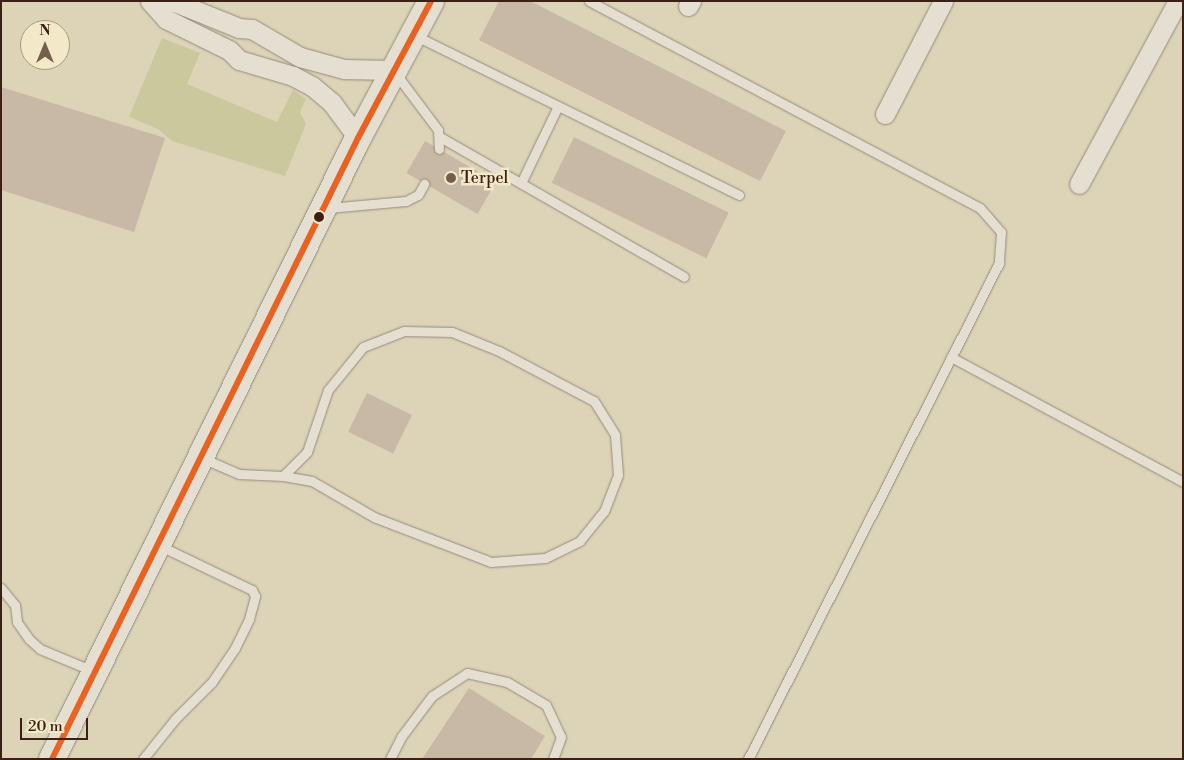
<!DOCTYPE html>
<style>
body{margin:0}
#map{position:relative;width:1184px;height:760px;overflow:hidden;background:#ddd4b8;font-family:"Libre Bodoni",serif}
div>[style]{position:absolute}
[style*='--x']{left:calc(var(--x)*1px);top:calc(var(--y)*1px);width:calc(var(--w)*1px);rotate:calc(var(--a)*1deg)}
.green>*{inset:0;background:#cac89c}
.building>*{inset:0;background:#c8b8a6;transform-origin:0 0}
.roads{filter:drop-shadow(0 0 1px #948b7b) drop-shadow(0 0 1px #948b7b)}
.service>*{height:9px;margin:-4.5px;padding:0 4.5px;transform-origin:4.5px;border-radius:4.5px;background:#e4dfd1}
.minor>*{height:19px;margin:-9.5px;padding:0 9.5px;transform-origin:9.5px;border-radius:9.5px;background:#e4dfd1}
.secondary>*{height:26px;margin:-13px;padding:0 13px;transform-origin:13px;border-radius:13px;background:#e4dfd1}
.bus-1>*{height:6px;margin:-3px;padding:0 3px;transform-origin:3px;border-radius:3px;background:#e96221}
.dots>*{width:14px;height:14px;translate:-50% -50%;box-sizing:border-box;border:2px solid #f3e8c7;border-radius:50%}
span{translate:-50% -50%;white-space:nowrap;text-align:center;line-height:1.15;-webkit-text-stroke:5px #f3e8c7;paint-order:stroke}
.poi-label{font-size:16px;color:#3b2015}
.left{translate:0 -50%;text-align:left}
.frame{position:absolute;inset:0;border:2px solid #3b2015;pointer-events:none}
.north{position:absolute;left:20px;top:20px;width:50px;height:50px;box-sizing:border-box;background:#f3e8c7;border:1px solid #a99880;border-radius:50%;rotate:0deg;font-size:14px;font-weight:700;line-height:20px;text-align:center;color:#3b2015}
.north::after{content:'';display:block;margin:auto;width:18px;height:22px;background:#745f4e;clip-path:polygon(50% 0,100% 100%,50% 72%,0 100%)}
.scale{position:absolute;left:20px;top:718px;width:68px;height:22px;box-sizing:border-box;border:2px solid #3b2015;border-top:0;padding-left:6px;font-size:15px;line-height:18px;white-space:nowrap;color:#3b2015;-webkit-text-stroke:4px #f3e8c7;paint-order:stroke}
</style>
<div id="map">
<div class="green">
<i style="clip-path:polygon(162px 38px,200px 53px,187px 84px,277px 122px,293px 90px,306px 99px,300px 112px,306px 124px,285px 176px,172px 141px,158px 129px,129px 117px)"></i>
</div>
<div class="building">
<i style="clip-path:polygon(499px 1px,530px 1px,786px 131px,760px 181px,479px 40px)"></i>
<i style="clip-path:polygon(1px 87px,165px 138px,134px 232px,1px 190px)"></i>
<i style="left:574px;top:137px;width:172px;height:51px;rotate:26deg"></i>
<i style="left:425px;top:141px;width:82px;height:37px;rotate:30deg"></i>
<i style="left:367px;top:393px;width:50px;height:43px;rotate:26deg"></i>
<i style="clip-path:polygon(469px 688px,545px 736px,531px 759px,422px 759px)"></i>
</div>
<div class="roads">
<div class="service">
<i style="--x:589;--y:1;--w:442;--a:27.9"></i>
<i style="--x:980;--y:208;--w:32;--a:49"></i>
<i style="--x:1001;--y:232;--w:31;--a:94"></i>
<i style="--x:999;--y:263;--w:556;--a:116.84"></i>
<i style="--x:416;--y:36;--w:360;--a:26.2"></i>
<i style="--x:396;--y:74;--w:70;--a:53.1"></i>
<i style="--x:438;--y:130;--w:19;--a:87"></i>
<i style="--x:440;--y:137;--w:281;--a:29.8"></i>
<i style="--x:521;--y:183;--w:85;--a:-64.3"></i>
<i style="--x:328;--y:208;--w:78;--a:-5.1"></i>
<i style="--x:406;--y:201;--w:13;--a:-27"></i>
<i style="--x:418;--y:195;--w:13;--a:-61"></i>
<i style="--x:951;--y:357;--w:264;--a:28.3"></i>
<i style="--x:202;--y:458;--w:40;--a:23.4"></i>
<i style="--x:239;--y:474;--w:44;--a:2.6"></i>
<i style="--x:283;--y:476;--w:34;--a:-45"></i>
<i style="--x:307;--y:452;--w:65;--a:-71.3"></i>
<i style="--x:328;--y:390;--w:55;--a:-50.9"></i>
<i style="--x:363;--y:347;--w:44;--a:-21.3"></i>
<i style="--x:404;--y:331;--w:48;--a:1.2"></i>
<i style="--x:452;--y:332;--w:51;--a:22"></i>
<i style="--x:499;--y:351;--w:107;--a:27.8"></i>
<i style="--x:594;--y:401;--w:40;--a:58"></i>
<i style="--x:615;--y:435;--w:40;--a:85.7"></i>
<i style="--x:618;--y:475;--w:39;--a:111"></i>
<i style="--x:604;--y:511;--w:38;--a:129"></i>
<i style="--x:580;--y:541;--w:39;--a:154"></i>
<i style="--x:545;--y:558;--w:54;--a:175.8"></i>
<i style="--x:491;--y:562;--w:125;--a:-159"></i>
<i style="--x:374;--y:517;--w:72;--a:-149.9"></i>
<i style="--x:312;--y:481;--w:29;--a:-170"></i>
<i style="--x:1;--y:588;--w:22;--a:51"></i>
<i style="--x:15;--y:605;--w:17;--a:83"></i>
<i style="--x:17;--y:622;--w:21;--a:55"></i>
<i style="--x:29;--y:639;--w:15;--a:42"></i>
<i style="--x:40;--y:649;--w:57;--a:22.5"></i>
<i style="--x:143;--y:759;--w:51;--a:-51.3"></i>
<i style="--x:175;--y:719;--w:52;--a:-45"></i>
<i style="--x:212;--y:682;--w:41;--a:-55.9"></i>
<i style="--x:235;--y:648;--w:32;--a:-64"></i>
<i style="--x:249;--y:619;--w:24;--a:-75"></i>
<i style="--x:255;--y:596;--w:7;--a:-117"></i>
<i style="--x:252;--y:590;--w:102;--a:-154.4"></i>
<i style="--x:390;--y:759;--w:25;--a:-63"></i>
<i style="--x:401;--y:737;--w:51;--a:-52.9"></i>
<i style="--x:432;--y:696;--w:42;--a:-33.3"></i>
<i style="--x:467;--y:673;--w:41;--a:12.7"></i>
<i style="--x:507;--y:682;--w:45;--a:30.5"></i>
<i style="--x:546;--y:705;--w:35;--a:65"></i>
<i style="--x:561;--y:737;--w:23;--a:110"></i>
</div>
<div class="minor">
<i style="--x:150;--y:1;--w:24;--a:48"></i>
<i style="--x:166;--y:19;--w:70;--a:26.2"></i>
<i style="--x:229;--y:50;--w:14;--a:45"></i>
<i style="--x:239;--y:60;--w:56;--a:16.5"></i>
<i style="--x:293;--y:76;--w:21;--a:28"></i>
<i style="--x:312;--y:86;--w:26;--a:40"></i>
<i style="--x:332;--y:103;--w:44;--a:53.4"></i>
<i style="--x:172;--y:1;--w:72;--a:21.9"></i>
<i style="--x:239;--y:28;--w:13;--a:4"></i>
<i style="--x:252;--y:29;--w:56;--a:30.3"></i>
<i style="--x:300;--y:57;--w:46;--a:15.3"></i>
<i style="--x:344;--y:69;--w:49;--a:1.2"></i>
<i style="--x:688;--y:6;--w:6;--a:-59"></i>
<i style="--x:885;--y:114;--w:127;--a:-62.8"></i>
<i style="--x:1079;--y:184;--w:208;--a:-61.6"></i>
</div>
<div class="secondary">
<i style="--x:52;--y:759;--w:692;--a:-63.77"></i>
<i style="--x:358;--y:138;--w:155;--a:-61.9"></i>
</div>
</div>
<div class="bus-1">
<i style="--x:52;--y:759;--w:692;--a:-63.77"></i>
<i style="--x:358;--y:138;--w:155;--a:-61.9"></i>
</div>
<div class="dots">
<i style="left:451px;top:178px;background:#745f4e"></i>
<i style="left:319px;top:217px;background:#3b2015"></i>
</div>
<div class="poi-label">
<span class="left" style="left:461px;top:178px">Terpel</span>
</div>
<div class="frame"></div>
<div class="north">N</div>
<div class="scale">20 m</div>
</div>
